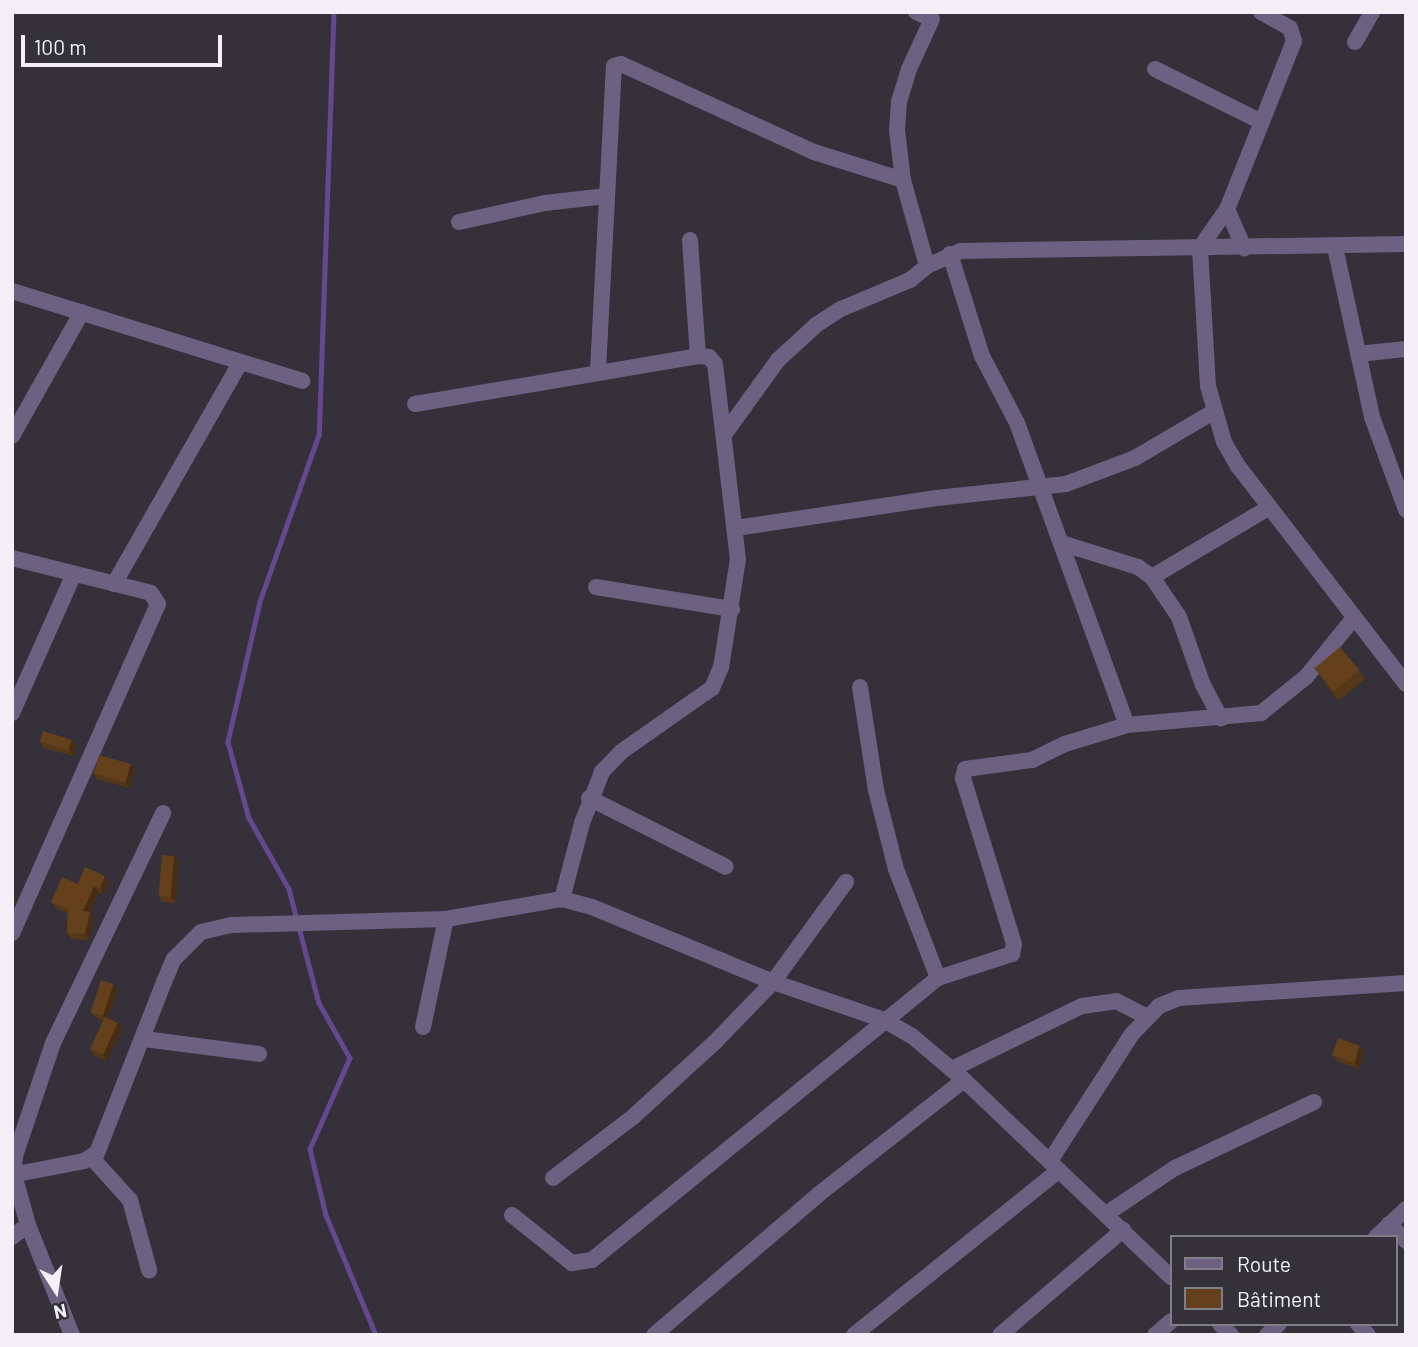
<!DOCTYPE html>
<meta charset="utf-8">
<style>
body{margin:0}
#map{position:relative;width:1418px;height:1347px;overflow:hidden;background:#34313a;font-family:Barlow,sans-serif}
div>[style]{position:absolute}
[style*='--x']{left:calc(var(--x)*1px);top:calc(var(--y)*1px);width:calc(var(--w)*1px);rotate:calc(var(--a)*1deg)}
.stream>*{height:4.5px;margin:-2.25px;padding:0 2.25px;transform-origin:2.25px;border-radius:2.25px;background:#664891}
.minor>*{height:16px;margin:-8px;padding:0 8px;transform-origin:8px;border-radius:8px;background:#6d6182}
.wall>*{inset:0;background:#563718}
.shaded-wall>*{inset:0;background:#462d14}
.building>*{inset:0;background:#64401c;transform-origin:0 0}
span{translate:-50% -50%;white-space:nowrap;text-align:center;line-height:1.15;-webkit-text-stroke:7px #34313a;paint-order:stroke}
.frame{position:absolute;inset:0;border:14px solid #f3f1f7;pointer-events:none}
.legend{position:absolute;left:1170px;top:1235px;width:228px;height:91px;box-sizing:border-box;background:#34313a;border:2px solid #807e86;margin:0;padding:9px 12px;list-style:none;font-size:21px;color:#f3f1f7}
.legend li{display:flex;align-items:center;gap:14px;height:35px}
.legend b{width:35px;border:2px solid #807e86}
.north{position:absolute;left:21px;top:1256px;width:70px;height:70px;-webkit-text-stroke:5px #34313a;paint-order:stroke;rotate:168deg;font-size:19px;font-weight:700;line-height:28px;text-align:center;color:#f3f1f7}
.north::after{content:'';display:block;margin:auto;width:24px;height:32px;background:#f3f1f7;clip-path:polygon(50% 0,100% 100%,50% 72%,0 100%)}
.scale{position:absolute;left:21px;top:35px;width:201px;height:32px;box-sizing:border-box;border:4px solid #f3f1f7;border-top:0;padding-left:9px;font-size:21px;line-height:24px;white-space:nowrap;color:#f3f1f7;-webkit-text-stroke:5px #34313a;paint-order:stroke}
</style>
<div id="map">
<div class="stream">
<i style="--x:334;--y:12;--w:423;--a:92"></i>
<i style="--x:319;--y:435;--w:177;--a:109.5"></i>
<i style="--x:260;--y:602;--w:144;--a:102.9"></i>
<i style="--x:228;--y:742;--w:79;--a:74.6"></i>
<i style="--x:249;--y:818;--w:81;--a:60.6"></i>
<i style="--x:289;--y:889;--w:118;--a:75.3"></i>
<i style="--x:319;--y:1003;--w:63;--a:60.6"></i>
<i style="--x:350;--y:1058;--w:99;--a:113.7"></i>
<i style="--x:310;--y:1149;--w:68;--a:76.4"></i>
<i style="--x:326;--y:1215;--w:130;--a:67.4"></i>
</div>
<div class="minor">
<i style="--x:916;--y:12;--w:17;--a:24"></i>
<i style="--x:932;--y:19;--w:55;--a:114.7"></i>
<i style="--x:909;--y:69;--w:34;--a:107"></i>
<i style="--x:899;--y:101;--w:29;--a:94"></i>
<i style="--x:897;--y:130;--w:50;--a:83.2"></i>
<i style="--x:903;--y:180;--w:89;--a:74.4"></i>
<i style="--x:1261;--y:12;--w:33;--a:29"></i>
<i style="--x:1290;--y:28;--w:14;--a:73"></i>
<i style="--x:1294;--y:41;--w:181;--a:111.7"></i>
<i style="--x:1227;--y:209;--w:47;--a:124.7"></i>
<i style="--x:1200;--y:248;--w:138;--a:86.7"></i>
<i style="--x:1208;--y:386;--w:58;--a:74.1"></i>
<i style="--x:1224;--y:442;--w:28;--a:60"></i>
<i style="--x:1238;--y:466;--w:275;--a:52.4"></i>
<i style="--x:1355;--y:42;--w:34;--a:-60"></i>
<i style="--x:1155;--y:69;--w:119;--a:26.4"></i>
<i style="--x:1227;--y:209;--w:43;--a:66.4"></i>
<i style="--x:459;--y:222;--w:88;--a:-12.5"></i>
<i style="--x:545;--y:203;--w:61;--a:-6.5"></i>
<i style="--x:690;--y:240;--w:116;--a:86.1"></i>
<i style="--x:1335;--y:247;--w:174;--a:77.7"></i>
<i style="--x:1372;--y:417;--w:99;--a:69.9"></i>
<i style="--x:950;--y:254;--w:107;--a:72.6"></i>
<i style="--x:982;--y:356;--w:76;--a:62.4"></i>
<i style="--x:1017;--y:423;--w:321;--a:70"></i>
<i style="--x:1127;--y:725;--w:135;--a:-5.1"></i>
<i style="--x:1261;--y:713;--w:58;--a:-38.7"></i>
<i style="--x:1306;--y:677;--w:75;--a:-51"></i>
<i style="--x:12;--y:291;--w:304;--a:17.2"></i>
<i style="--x:1358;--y:354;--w:48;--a:-5.9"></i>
<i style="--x:598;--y:370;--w:304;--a:-87"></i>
<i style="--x:614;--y:66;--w:7;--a:-16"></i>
<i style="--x:621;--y:64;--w:212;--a:24.5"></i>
<i style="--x:814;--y:152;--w:93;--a:17.5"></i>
<i style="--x:415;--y:404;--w:287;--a:-9.6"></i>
<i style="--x:698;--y:356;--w:11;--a:5"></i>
<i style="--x:709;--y:357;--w:9;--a:49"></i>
<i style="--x:715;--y:364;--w:196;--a:83.3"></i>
<i style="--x:738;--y:559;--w:109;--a:98.9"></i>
<i style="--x:721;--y:667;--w:23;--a:113"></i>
<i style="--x:712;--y:688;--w:111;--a:144.9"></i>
<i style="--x:621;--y:752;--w:28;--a:134"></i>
<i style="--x:602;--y:772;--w:55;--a:111.4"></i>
<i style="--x:582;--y:823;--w:79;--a:104.7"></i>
<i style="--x:726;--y:432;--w:89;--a:-54.2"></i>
<i style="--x:778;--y:360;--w:52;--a:-42.6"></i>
<i style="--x:816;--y:325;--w:30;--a:-33"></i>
<i style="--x:841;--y:309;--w:75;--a:-22.8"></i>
<i style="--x:910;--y:280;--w:22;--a:-39"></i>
<i style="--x:927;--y:266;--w:36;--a:-24"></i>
<i style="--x:960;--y:251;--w:446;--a:-0.9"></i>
<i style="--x:12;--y:436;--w:142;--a:-60.6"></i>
<i style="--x:736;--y:528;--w:203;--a:-8.5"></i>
<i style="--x:937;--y:498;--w:130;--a:-6.2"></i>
<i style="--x:1066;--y:484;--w:74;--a:-20.6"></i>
<i style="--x:1135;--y:458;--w:91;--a:-30.5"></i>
<i style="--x:1061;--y:543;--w:81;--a:17.3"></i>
<i style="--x:1138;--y:567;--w:17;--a:36"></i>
<i style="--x:1152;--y:577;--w:48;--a:56"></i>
<i style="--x:1179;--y:617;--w:72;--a:70.6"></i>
<i style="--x:1203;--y:685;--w:38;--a:62"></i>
<i style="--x:12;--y:558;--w:143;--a:14.1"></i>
<i style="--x:151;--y:593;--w:13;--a:58"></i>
<i style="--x:158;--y:604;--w:360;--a:113.9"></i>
<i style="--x:1152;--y:577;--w:137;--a:-30.7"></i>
<i style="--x:114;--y:584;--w:254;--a:-60.3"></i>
<i style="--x:596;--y:587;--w:138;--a:9.2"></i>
<i style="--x:860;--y:687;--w:104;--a:81.2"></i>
<i style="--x:876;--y:790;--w:81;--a:75.8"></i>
<i style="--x:896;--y:869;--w:117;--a:68.9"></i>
<i style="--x:12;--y:713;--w:150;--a:-66"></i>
<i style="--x:589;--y:798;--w:153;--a:26.7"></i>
<i style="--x:423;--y:1027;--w:110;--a:-78"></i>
<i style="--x:144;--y:1039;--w:116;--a:7.4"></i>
<i style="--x:952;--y:1069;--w:144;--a:-25.9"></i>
<i style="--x:1082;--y:1006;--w:34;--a:-8"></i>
<i style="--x:1116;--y:1001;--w:34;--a:27"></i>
<i style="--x:92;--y:1158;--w:57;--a:47.9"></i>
<i style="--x:130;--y:1200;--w:73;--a:74.8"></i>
<i style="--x:1050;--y:1161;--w:151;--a:-57.2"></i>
<i style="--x:1132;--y:1034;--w:39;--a:-46"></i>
<i style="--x:1159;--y:1006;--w:22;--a:-22"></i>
<i style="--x:1179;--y:998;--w:227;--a:-3.8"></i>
<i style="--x:12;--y:1175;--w:73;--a:-11"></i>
<i style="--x:84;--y:1161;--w:15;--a:-32"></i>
<i style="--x:97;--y:1153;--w:184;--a:-68.6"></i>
<i style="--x:164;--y:982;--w:25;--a:-67"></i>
<i style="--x:174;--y:959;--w:38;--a:-45"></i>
<i style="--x:201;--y:932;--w:32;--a:-13"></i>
<i style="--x:232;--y:925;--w:214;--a:-1.6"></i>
<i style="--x:446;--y:919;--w:118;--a:-9.8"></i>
<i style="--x:562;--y:899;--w:31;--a:15"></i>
<i style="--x:592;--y:907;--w:196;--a:22.5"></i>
<i style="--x:773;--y:982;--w:117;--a:18.9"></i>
<i style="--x:884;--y:1020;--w:32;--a:30"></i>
<i style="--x:912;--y:1036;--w:68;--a:40.2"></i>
<i style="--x:964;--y:1080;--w:286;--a:43.6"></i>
<i style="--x:553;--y:1178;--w:102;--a:-37.4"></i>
<i style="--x:634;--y:1116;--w:111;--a:-42.4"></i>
<i style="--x:716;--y:1041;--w:82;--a:-46"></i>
<i style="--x:773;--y:982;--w:124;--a:-53.9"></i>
<i style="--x:1106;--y:1214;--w:83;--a:-33.7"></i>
<i style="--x:1175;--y:1168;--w:154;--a:-25.4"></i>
<i style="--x:512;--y:1215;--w:77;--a:38.7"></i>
<i style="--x:572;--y:1263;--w:20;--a:-9"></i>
<i style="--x:592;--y:1260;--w:446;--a:-39.2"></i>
<i style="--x:938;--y:978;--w:78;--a:-18"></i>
<i style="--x:1012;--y:954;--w:10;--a:-79"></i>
<i style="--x:1014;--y:944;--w:174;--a:-107.1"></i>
<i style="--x:963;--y:778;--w:9;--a:-77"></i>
<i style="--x:965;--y:769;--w:68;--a:-7.7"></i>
<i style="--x:1032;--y:760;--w:37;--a:-26"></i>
<i style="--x:1065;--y:744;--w:65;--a:-17"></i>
<i style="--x:1389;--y:1224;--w:24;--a:45"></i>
<i style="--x:12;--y:1237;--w:20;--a:-37"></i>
<i style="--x:1376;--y:1237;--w:41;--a:-43"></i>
<i style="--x:1220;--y:1324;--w:16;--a:45"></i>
<i style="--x:1358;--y:1324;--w:15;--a:48"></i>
<i style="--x:72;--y:1335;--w:118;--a:-111.8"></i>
<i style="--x:28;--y:1225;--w:52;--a:-105.6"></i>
<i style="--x:14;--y:1175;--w:19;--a:-87"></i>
<i style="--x:15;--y:1156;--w:119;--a:-71.4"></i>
<i style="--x:53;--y:1043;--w:255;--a:-64.4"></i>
<i style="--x:654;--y:1335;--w:217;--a:-40.5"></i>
<i style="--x:819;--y:1194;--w:184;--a:-38.2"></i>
<i style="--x:854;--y:1335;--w:263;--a:-38.8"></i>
<i style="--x:1000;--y:1335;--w:162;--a:-40.5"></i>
<i style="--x:1155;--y:1335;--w:21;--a:-41"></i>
<i style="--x:1267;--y:1335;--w:16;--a:-43"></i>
</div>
<div class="wall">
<i style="clip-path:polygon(1314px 667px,1359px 670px,1365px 679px,1338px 701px)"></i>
<i style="clip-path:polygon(72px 740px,76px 745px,73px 756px,44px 748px,40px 742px)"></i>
<i style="clip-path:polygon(135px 770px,129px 788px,97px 779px,93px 773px)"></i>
<i style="clip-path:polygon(174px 856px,178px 862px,176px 903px,163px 902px,159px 896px)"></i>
<i style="clip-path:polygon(109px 881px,104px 894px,98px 892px,90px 912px,94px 917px,89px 940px,71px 939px,67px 933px,68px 913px,56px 908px,51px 902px,78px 884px)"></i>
<i style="clip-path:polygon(113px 984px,118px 990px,108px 1018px,118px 1023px,122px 1029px,107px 1061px,94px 1055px,90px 1049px,103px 1020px,95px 1017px,91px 1012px)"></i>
<i style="clip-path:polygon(1360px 1046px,1364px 1052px,1359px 1069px,1337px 1061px,1333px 1055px)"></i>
</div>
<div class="shaded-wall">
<i style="clip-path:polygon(72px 740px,76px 745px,73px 756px,69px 750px)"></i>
<i style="clip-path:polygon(131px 764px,135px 770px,129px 788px,125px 782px)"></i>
<i style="clip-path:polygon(174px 856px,178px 862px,176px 903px,171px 897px)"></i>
<i style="clip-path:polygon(105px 876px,109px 881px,104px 894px,100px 888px)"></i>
<i style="clip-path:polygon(94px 886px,98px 892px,90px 912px,94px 917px,89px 940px,85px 934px,83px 911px)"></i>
<i style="clip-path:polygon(12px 893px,16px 898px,12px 906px)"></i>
<i style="clip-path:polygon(113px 984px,118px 990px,107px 1021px,103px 1016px)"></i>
<i style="clip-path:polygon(118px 1023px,122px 1029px,107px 1061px,103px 1055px)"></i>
<i style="clip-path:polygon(1360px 1046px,1364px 1052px,1359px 1069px,1355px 1063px)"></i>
</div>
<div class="building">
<i style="left:1340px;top:647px;width:30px;height:33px;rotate:50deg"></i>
<i style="left:43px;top:731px;width:30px;height:11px;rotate:17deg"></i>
<i style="left:99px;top:755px;width:33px;height:19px;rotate:16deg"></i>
<i style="left:162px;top:855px;width:12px;height:41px;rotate:5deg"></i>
<i style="clip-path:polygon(85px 867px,105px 876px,100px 888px,94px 886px,83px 911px,90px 912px,85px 934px,67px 933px,68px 909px,51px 902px,62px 877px,78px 884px)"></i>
<i style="left:101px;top:980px;width:13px;height:34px;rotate:18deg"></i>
<i style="left:105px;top:1017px;width:14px;height:35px;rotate:25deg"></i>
<i style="left:1338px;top:1038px;width:23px;height:18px;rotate:20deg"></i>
</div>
<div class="frame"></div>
<ul class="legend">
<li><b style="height:9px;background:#6d6182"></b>Route</li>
<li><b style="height:19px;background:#64401c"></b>Bâtiment</li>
</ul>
<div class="north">N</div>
<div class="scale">100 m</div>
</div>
